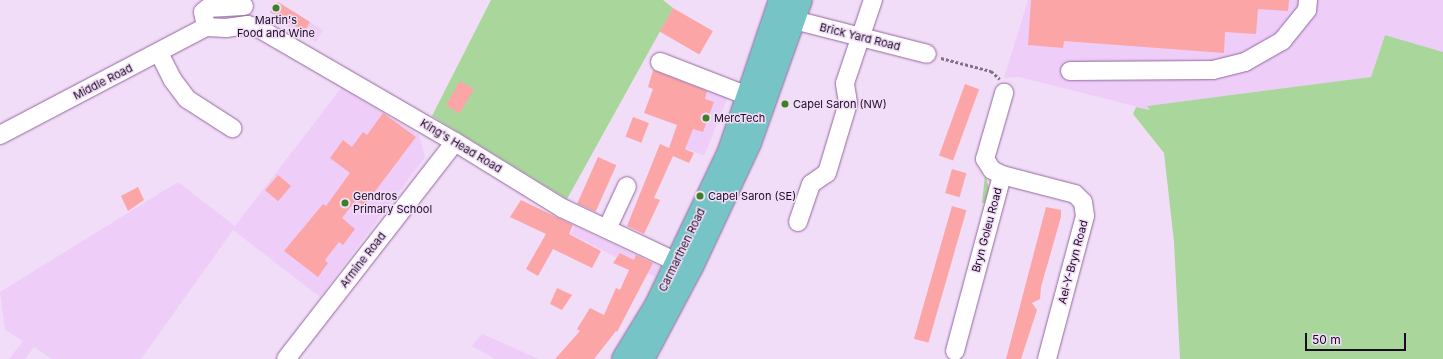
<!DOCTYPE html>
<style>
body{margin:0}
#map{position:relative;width:1443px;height:359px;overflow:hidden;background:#f1ddf7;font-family:Inter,sans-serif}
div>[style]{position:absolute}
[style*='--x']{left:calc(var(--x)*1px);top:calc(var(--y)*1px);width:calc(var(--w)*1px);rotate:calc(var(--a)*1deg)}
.built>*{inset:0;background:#eecef8;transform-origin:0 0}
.green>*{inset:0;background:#a9d69b}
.building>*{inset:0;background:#fba5a7;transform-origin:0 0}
.path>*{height:2.5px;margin-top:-1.25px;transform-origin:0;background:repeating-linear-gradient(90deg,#837089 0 3px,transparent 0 5px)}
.roads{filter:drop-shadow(0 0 1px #9366a1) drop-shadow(0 0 1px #9366a1)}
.minor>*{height:18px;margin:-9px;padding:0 9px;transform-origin:9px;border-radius:9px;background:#fff}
.major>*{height:22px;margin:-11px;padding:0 11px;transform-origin:11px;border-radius:11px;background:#76c4c6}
.dots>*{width:11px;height:11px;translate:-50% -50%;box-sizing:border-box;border:2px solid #f1ddf7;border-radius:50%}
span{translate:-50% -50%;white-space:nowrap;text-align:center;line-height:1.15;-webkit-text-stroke:3px #f1ddf7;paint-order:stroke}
.poi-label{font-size:11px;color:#1c0a22}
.left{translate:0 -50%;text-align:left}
.street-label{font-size:11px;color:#1c0a22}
.scale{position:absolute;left:1305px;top:333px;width:101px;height:18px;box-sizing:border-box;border:2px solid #1c0a22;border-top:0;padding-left:5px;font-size:12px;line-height:14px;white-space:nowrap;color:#1c0a22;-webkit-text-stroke:3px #f1ddf7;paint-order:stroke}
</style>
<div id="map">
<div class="built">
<i style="clip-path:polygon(1028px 0,1443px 0,1443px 52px,1385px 35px,1371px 77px,1148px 106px,1150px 110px,1019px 77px,1004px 78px)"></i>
<i style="clip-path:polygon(278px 2px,323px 30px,316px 42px,273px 18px,272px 9px)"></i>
<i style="left:699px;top:75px;width:35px;height:73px;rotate:22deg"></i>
<i style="clip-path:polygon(342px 87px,419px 135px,425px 157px,320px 297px,233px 230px,141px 359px,52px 359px,34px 347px,25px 359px,9px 359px,23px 341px,5px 330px,0 292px,178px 182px,235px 226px)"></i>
<i style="clip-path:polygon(575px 226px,660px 267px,655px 277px,571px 234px)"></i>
<i style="clip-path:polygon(482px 334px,510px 346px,538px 359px,495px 359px,472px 346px)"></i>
</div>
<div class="green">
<i style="clip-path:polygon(491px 0,663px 0,673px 8px,567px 199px,432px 116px)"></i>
<i style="clip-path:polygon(1385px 35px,1443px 52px,1443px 359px,1180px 359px,1174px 242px,1164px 153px,1133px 114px,1136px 107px,1150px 110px,1147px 106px,1371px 77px)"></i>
<i style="clip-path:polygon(985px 175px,993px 201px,986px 203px,982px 203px)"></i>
</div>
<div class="building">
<i style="clip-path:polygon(1031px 0,1289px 0,1288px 11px,1258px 9px,1256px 34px,1225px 32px,1224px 53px,1064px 41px,1063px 48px,1028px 45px)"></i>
<i style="clip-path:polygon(278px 2px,310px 22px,305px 31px,270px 12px)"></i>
<i style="left:673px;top:8px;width:46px;height:27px;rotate:30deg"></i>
<i style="clip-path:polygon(653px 70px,707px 91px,705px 99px,714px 102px,703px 132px,693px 129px,685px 149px,694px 153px,689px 163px,673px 156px,654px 198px,660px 200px,644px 234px,627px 226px,660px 144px,669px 148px,677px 125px,644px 113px,653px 89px,648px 87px)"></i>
<i style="left:460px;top:81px;width:16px;height:28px;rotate:30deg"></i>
<i style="left:965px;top:84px;width:15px;height:76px;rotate:20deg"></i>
<i style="clip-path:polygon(383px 113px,416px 137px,364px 206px,356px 200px,342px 218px,355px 229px,343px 245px,339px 242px,325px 260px,328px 263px,318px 277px,284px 251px,323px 204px,326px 206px,350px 173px,330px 158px,343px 140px,352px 147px,363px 132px,367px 135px)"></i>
<i style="left:633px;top:117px;width:17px;height:21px;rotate:21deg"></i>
<i style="left:598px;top:157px;width:20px;height:51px;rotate:24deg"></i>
<i style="left:952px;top:169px;width:15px;height:25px;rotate:16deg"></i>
<i style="left:278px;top:175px;width:17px;height:20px;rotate:40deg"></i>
<i style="clip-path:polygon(138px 187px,144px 200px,128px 211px,121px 196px)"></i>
<i style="clip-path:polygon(521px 200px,573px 225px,569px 234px,601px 251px,592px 268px,553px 249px,538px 276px,526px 269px,546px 234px,510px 217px)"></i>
<i style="left:952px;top:206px;width:15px;height:138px;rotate:16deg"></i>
<i style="clip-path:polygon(1046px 207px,1061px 210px,1061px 217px,1041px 287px,1040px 299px,1032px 303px,1037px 310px,1021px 359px,1006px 359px)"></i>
<i style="clip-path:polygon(620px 253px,634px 260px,636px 255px,653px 263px,617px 332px,616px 331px,594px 359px,555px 359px,580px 331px,577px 329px,590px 308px,604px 315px,616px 288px,620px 290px,629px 270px,613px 263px)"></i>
<i style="clip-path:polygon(557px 288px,572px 295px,562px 310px,550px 304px)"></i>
</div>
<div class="path">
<i style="--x:941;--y:58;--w:52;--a:14.6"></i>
<i style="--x:991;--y:71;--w:12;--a:42"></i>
</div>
<div class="roads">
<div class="minor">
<i style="--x:794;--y:20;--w:137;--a:14.3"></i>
<i style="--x:206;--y:27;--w:20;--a:3"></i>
<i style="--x:226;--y:28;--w:22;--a:-8"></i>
<i style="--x:248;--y:25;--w:13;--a:18"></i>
<i style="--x:260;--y:29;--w:225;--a:30.1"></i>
<i style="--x:455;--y:142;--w:126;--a:31.7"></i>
<i style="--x:562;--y:208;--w:127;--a:25.2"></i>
<i style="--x:206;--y:27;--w:15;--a:-101"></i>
<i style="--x:203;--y:12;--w:6;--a:-39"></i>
<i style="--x:208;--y:8;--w:36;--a:-3"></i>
<i style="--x:159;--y:53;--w:29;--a:63"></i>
<i style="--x:172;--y:79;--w:25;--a:53"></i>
<i style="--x:187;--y:99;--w:54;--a:32.8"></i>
<i style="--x:660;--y:62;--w:94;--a:21.1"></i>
<i style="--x:1070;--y:71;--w:143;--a:-0.4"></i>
<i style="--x:1213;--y:70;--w:33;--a:-14"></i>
<i style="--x:1245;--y:62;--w:43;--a:-29.6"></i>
<i style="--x:1282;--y:41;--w:40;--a:-51"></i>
<i style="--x:1307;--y:10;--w:10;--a:-84"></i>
<i style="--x:0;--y:135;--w:233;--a:-27.7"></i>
<i style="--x:1002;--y:175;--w:75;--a:14.6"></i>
<i style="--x:1075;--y:194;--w:11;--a:45"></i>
<i style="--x:1083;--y:202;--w:14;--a:82"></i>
<i style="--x:1085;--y:216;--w:148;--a:104.9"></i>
<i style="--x:798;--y:222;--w:40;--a:-71.1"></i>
<i style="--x:811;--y:184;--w:19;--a:-35"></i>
<i style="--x:827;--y:173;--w:73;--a:-73.3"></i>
<i style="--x:848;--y:103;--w:20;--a:-99"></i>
<i style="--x:845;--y:83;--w:88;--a:-71.4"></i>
<i style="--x:607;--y:229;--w:47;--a:-65.1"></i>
<i style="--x:955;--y:351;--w:182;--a:-75"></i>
<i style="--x:1002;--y:175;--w:11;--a:-153"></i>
<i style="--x:992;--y:170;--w:13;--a:-122"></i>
<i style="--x:985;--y:159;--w:69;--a:-73.9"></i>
<i style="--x:286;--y:359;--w:275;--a:-52.1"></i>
</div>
<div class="major">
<i style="--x:623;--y:359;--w:63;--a:-58.6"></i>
<i style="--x:656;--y:305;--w:170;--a:-64.6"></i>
<i style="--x:729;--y:151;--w:159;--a:-71.3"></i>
<i style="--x:643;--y:359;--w:104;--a:-62"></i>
<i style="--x:692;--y:267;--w:137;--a:-64.9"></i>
<i style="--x:750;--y:143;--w:152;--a:-70.4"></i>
</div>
</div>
<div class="dots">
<i style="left:276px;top:8px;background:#3e8123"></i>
<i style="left:785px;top:104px;background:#3e8123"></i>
<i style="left:706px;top:118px;background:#3e8123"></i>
<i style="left:700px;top:196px;background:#3e8123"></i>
<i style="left:345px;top:203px;background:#3e8123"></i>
</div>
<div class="poi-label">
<span style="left:276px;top:27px">Martin's<br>Food and Wine</span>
<span class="left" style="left:793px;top:104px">Capel Saron (NW)</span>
<span class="left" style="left:714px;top:118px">MercTech</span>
<span class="left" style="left:708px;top:196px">Capel Saron (SE)</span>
<span class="left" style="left:353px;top:203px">Gendros<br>Primary School</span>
</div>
<div class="street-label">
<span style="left:860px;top:37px;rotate:14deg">Brick Yard Road</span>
<span style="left:103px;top:82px;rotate:-27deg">Middle Road</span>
<span style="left:461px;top:146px;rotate:31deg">King's Head Road</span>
<span style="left:987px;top:230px;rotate:-75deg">Bryn Goleu Road</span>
<span style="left:682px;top:250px;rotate:-64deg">Carmarthen Road</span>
<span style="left:363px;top:260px;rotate:-52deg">Armine Road</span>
<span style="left:1073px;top:262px;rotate:-75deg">Ael-Y-Bryn Road</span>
</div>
<div class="scale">50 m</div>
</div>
